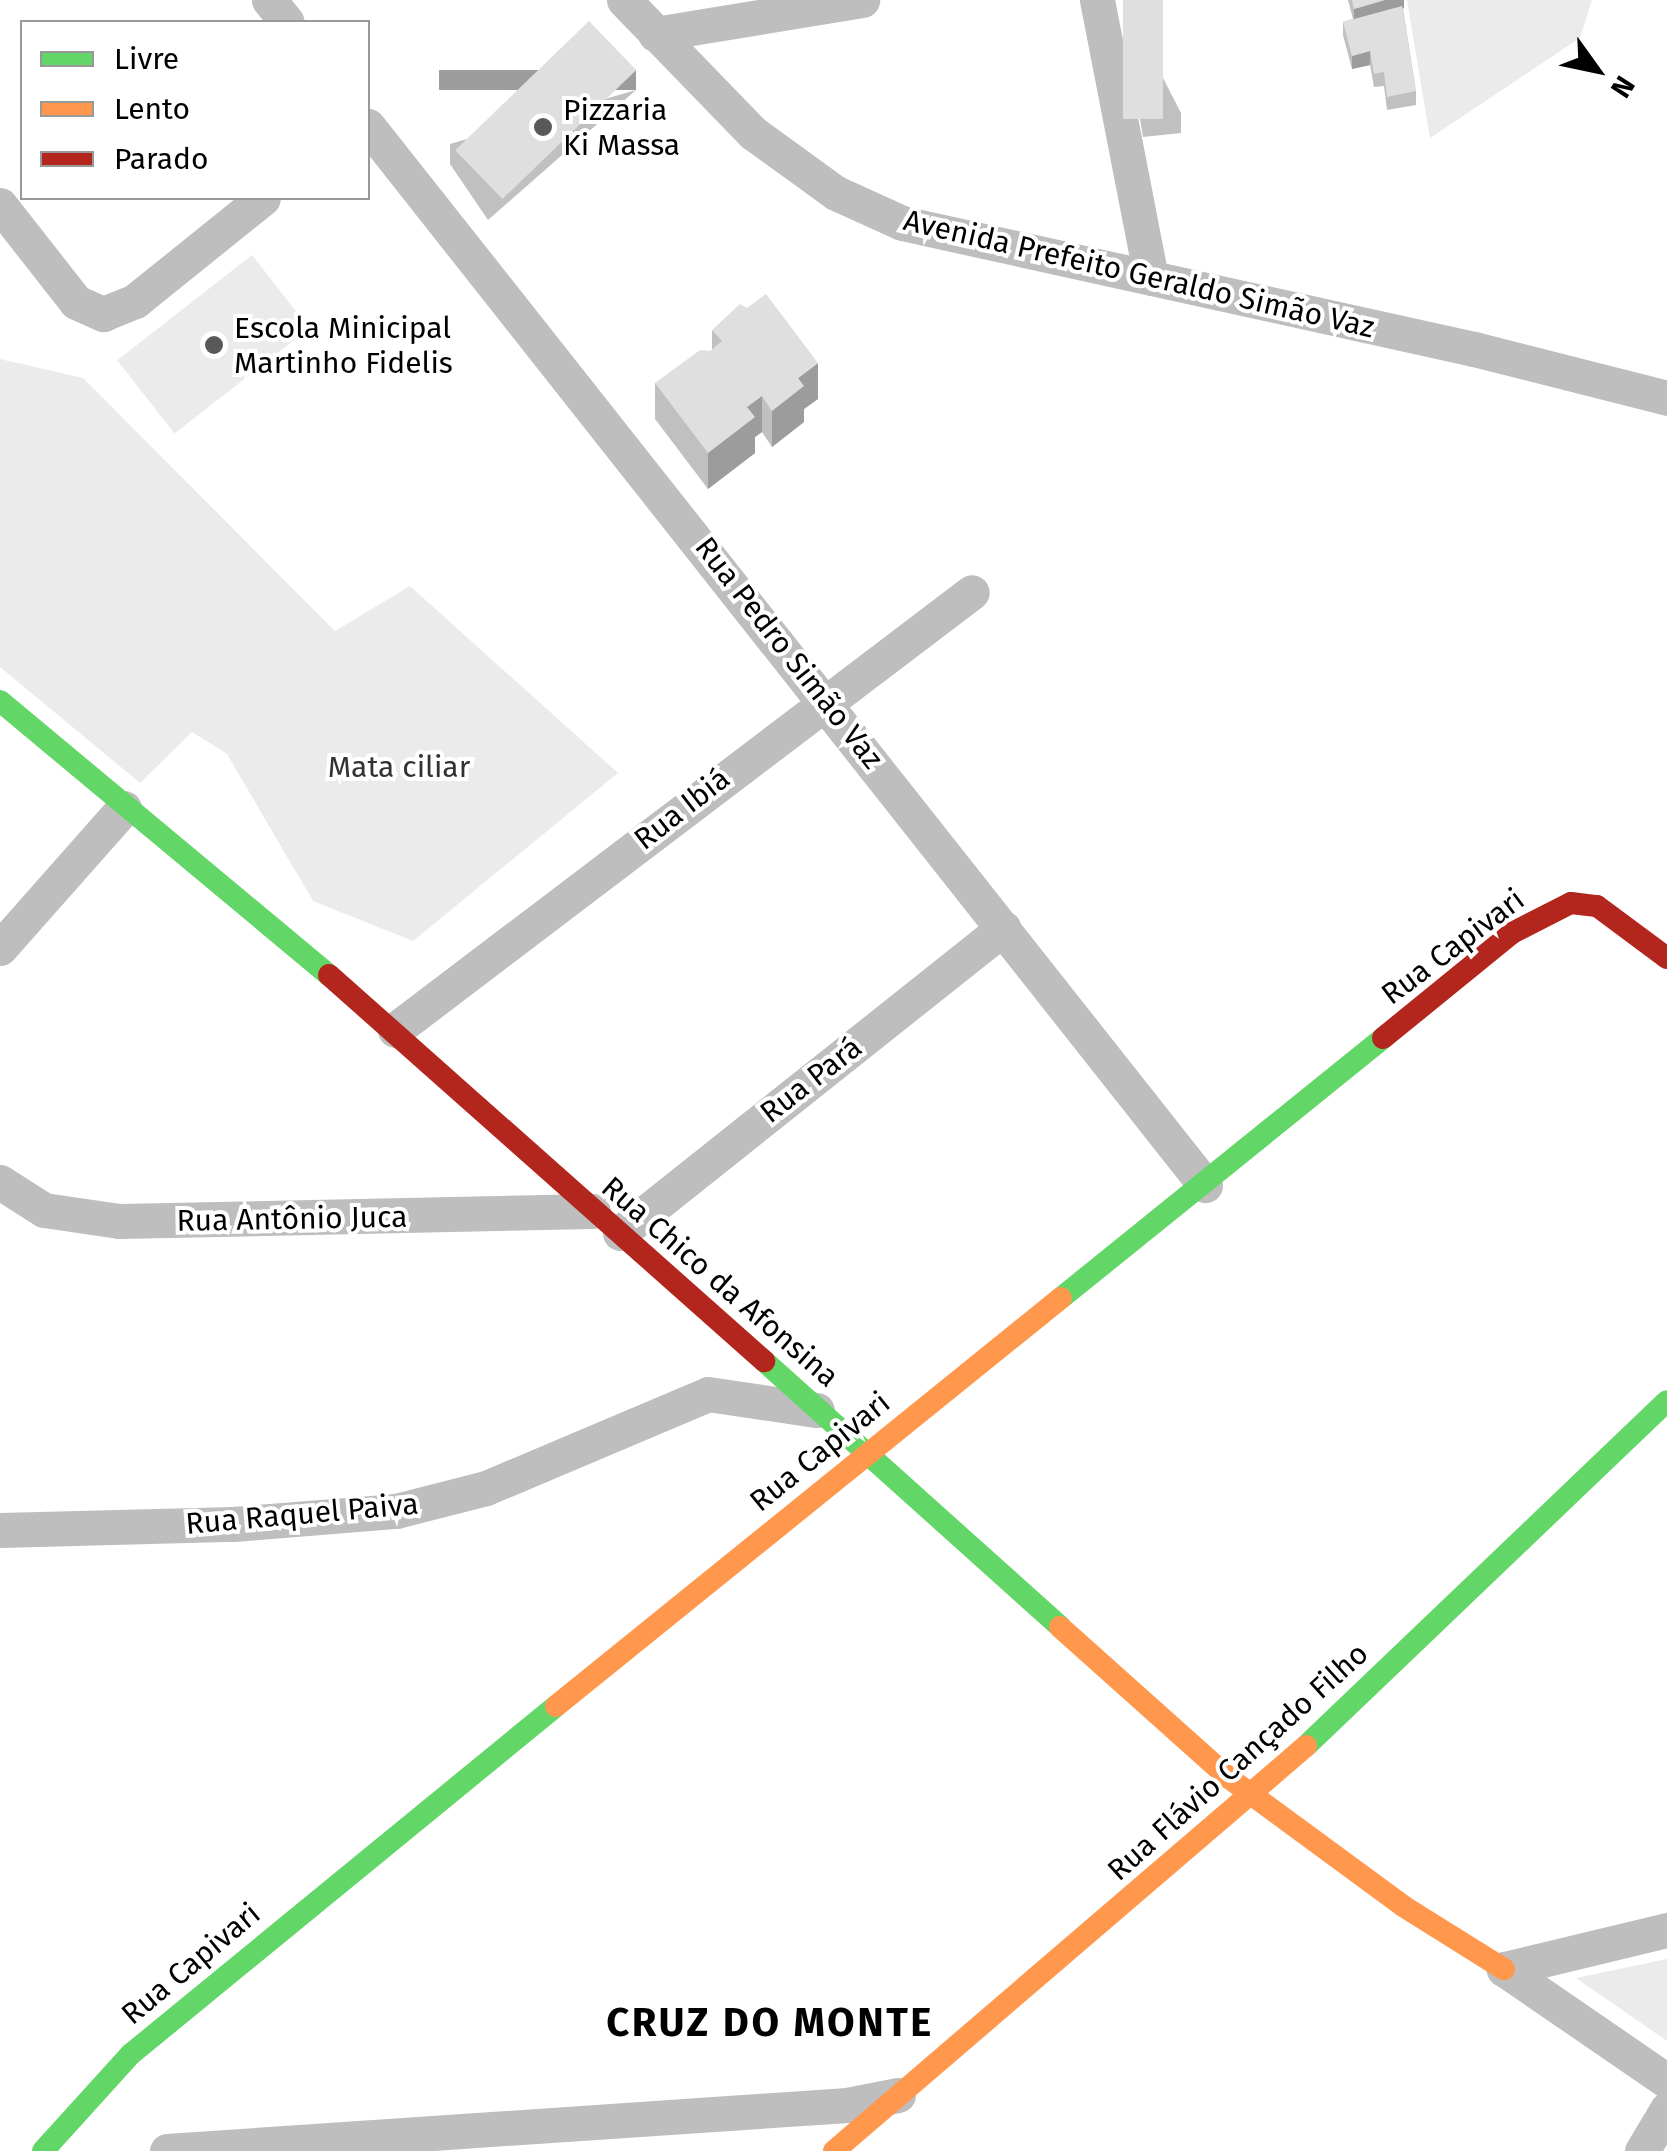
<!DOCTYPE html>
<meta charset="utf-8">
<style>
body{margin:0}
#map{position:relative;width:1667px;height:2151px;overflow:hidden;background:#fff;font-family:"Fira Sans",sans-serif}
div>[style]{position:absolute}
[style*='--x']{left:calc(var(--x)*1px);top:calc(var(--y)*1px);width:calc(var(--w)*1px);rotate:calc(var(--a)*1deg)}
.green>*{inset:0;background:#ebebeb;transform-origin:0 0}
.street>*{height:35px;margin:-17.5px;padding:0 17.5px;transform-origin:17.5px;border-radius:17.5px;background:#bebebe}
.fast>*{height:22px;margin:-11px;padding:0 11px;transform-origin:11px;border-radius:11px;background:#63d668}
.slow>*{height:22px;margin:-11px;padding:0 11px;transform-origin:11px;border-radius:11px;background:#ff974d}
.jam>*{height:22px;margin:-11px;padding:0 11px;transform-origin:11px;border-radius:11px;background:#b3261e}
.wall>*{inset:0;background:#c0c0c0}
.shaded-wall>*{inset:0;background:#9c9c9c;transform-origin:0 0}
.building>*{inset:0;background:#dfdfdf;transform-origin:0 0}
.dots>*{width:28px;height:28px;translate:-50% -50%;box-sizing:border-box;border:5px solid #fff;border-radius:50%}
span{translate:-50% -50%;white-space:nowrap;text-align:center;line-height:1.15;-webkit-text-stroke:8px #fff;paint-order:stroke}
.poi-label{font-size:30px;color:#000}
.left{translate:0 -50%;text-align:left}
.street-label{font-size:30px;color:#000}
.park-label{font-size:30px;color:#323232}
.district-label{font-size:40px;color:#000;font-weight:700;letter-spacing:2.5px}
.legend{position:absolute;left:20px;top:20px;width:350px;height:180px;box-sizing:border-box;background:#fff;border:2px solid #999;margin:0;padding:12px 18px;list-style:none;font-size:30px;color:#000}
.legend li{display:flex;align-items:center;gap:20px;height:50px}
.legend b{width:50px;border:2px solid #999}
.north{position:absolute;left:1547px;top:20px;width:100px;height:100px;-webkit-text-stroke:8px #fff;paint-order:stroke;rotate:123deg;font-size:28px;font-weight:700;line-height:40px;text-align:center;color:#000}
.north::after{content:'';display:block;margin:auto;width:35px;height:45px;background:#000;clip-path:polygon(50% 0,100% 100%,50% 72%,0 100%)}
</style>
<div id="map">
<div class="green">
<i style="clip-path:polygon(1407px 0,1592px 0,1580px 38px,1430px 138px)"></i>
<i style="left:252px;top:255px;width:93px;height:171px;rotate:52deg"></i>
<i style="clip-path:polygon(0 359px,83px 378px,335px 631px,410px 586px,618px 773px,413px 941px,313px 901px,227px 754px,192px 732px,140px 783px,0 667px)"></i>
<i style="clip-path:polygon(1667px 1959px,1667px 2041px,1576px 1978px)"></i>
</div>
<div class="street">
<i style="--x:269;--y:0;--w:28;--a:51"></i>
<i style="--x:624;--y:0;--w:185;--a:45.9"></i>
<i style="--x:753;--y:133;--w:102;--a:35.9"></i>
<i style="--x:836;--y:193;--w:72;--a:24.4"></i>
<i style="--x:902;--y:223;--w:586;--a:12.42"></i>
<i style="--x:1474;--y:349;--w:199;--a:14.2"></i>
<i style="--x:1097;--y:0;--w:283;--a:79"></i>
<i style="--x:655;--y:34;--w:210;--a:-9.3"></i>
<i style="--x:368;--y:126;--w:1350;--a:51.68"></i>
<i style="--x:0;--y:205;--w:123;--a:51.9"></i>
<i style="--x:76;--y:302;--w:30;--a:24"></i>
<i style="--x:103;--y:314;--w:35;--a:-22"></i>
<i style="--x:135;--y:301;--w:164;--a:-38.8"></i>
<i style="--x:0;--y:948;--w:187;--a:-48.5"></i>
<i style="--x:395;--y:1030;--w:724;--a:-37.2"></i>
<i style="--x:0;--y:1182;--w:52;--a:32.5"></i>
<i style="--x:44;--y:1210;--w:76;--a:8.3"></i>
<i style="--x:119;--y:1221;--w:474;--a:-1.2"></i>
<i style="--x:620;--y:1233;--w:490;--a:-38.5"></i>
<i style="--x:0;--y:1530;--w:234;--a:-1.5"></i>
<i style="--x:234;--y:1524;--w:163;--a:-4.6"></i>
<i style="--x:396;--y:1511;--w:93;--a:-14.3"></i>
<i style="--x:486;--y:1488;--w:241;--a:-22.9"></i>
<i style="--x:708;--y:1394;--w:110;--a:8.4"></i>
<i style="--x:1667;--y:1930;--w:168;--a:166.5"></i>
<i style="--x:1504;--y:1969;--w:198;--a:34.5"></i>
<i style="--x:167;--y:2151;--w:682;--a:-3.87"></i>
<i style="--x:847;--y:2105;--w:52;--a:-11.1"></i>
<i style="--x:1642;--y:2151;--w:49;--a:-59.2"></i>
</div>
<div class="fast">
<i style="--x:0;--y:701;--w:428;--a:39.8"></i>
<i style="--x:1061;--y:1298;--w:414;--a:-38.9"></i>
<i style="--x:764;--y:1361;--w:398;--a:41.9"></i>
<i style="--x:1306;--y:1746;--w:499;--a:-43.7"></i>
<i style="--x:43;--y:2151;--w:131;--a:-47.8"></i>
<i style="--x:131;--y:2054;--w:549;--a:-39.31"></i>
</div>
<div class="slow">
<i style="--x:1060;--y:1627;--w:227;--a:41.8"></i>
<i style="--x:1229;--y:1778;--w:216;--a:36.3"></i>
<i style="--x:1403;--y:1906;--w:119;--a:32"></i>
<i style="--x:556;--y:1706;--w:649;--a:-38.94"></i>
<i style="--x:834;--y:2151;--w:622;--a:-40.63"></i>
</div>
<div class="jam">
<i style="--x:329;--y:975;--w:582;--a:41.58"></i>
<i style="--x:1383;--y:1038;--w:166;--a:-39.1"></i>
<i style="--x:1512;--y:933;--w:66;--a:-27"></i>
<i style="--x:1571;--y:903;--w:26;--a:7"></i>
<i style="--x:1597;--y:906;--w:87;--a:36.6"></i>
</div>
<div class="wall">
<i style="clip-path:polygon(1123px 0,1181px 113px,1181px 133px,1143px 137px,1123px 17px)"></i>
<i style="clip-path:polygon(1348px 0,1404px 0,1404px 8px,1403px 9px,1416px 91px,1416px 105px,1387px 110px,1384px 86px,1374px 87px,1370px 65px,1352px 69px,1343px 35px,1343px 22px,1353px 19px)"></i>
<i style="clip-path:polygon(636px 90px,488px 220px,450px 164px,450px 144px)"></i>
<i style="clip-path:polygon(712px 330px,818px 399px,804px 409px,804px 422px,772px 447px,762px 432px,755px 437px,755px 453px,708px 489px,655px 419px,655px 383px,712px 350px)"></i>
</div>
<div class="shaded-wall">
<i style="clip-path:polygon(1385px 0,1404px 0,1404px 8px,1354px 22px,1354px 9px)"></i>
<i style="clip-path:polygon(1370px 51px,1370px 65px,1352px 69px,1352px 56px)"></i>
<i style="left:636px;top:70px;width:20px;height:197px;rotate:90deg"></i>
<i style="clip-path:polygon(818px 363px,818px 399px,804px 409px,804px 422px,772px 447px,772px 411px,798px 378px)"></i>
<i style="clip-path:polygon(762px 396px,762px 432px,755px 437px,755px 453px,708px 489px,708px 453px,747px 407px)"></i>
</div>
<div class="building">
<i style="left:1123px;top:0;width:40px;height:119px"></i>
<i style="clip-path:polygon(1352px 0,1385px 0,1354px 9px)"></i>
<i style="clip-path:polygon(1402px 6px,1416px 91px,1387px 97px,1384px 72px,1374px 74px,1370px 51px,1352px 56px,1343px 22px)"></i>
<i style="left:589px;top:21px;width:68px;height:186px;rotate:46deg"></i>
<i style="clip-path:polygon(766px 294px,818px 363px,798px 378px,804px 386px,772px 411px,762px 396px,747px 407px,755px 417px,708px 453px,655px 383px,700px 350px,710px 351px,722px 341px,712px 330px,740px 304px,747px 308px)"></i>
</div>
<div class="dots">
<i style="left:543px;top:127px;background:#595959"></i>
<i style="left:214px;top:345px;background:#595959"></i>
</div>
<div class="poi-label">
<span class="left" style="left:563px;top:127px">Pizzaria<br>Ki Massa</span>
<span class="left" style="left:234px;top:345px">Escola Minicipal<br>Martinho Fidelis</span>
</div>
<div class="street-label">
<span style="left:1139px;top:274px;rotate:13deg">Avenida Prefeito Geraldo Simão Vaz</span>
<span style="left:789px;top:653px;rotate:52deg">Rua Pedro Simão Vaz</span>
<span style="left:682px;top:809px;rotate:-38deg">Rua Ibiá</span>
<span style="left:1453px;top:947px;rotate:-37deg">Rua Capivari</span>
<span style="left:811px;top:1080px;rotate:-38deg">Rua Pará</span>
<span style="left:292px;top:1219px;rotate:-1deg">Rua Antônio Juca</span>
<span style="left:720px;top:1282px;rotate:41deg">Rua Chico da Afonsina</span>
<span style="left:820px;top:1452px;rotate:-39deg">Rua Capivari</span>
<span style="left:302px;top:1514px;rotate:-5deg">Rua Raquel Paiva</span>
<span style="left:1238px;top:1762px;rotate:-42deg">Rua Flávio Cançado Filho</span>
<span style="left:191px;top:1964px;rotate:-40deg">Rua Capivari</span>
</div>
<div class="park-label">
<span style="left:399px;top:767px">Mata ciliar</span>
</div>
<div class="district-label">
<span style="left:770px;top:2023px">CRUZ DO MONTE</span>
</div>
<ul class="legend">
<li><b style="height:12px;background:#63d668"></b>Livre</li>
<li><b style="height:12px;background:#ff974d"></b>Lento</li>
<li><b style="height:12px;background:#b3261e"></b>Parado</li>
</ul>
<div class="north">N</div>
</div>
